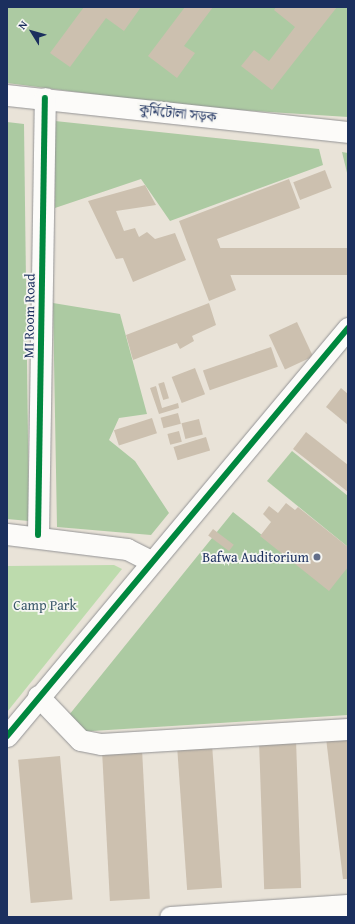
<!DOCTYPE html>
<meta charset="utf-8">
<style>
body{margin:0}
#map{position:relative;width:355px;height:924px;overflow:hidden;background:#e9e3d8;font-family:"Gentium Book Plus","Noto Serif Bengali",serif}
div>[style]{position:absolute}
[style*='--x']{left:calc(var(--x)*1px);top:calc(var(--y)*1px);width:calc(var(--w)*1px);rotate:calc(var(--a)*1deg)}
.green>*{inset:0;background:#bddbad}
.forest>*{inset:0;background:#accaa2}
.building>*{inset:0;background:#ccc0af;transform-origin:0 0}
.roads{filter:drop-shadow(0 0 1px #939395) drop-shadow(0 0 1px #939395)}
.minor>*{height:21px;margin:-10.5px;padding:0 10.5px;transform-origin:10.5px;border-radius:10.5px;background:#fcfbf9}
.cycleway>*{height:6px;margin:-3px;padding:0 3px;transform-origin:3px;border-radius:3px;background:#00873e}
.dots>*{width:11px;height:11px;translate:-50% -50%;box-sizing:border-box;border:2px solid #f6f6f2;border-radius:50%}
span{translate:-50% -50%;white-space:nowrap;text-align:center;line-height:1.15;-webkit-text-stroke:3.5px #f6f6f2;paint-order:stroke}
.street-label{font-size:14px;color:#1b2f5e}
.poi-label{font-size:14px;color:#1b2f5e}
.right{translate:-100% -50%;text-align:right}
.park-label{font-size:14px;color:#3a5869}
.frame{position:absolute;inset:0;border:8px solid #1b2f5e;pointer-events:none}
.north{position:absolute;left:12px;top:12px;width:40px;height:40px;-webkit-text-stroke:3px #f6f6f2;paint-order:stroke;rotate:307deg;font-size:11px;font-weight:700;line-height:16px;text-align:center;color:#1b2f5e}
.north::after{content:'';display:block;margin:auto;width:14px;height:18px;background:#1b2f5e;clip-path:polygon(50% 0,100% 100%,50% 72%,0 100%)}
</style>
<div id="map">
<div class="green">
<i style="clip-path:polygon(114px 565px,122px 569px,7px 712px,7px 566px)"></i>
</div>
<div class="forest">
<i style="clip-path:polygon(7px 7px,348px 7px,348px 117px,193px 107px,7px 83px)"></i>
<i style="clip-path:polygon(55px 121px,319px 149px,323px 165px,170px 221px,141px 179px,55px 208px)"></i>
<i style="clip-path:polygon(7px 122px,24px 124px,29px 521px,7px 519px)"></i>
<i style="clip-path:polygon(342px 152px,348px 153px,348px 177px)"></i>
<i style="clip-path:polygon(53px 303px,120px 314px,147px 414px,119px 418px,109px 440px,135px 461px,169px 513px,151px 535px,57px 527px)"></i>
<i style="clip-path:polygon(292px 451px,348px 496px,348px 547px,267px 481px)"></i>
<i style="clip-path:polygon(233px 512px,327px 587px,348px 562px,348px 715px,76px 732px,69px 715px)"></i>
</div>
<div class="building">
<i style="clip-path:polygon(84px 7px,141px 7px,124px 31px,106px 18px,70px 67px,50px 53px)"></i>
<i style="clip-path:polygon(185px 7px,213px 7px,184px 46px,195px 53px,177px 78px,148px 56px)"></i>
<i style="clip-path:polygon(276px 7px,337px 7px,272px 90px,241px 66px,254px 50px,269px 61px,295px 27px,274px 10px)"></i>
<i style="left:325px;top:170px;width:19px;height:34px;rotate:69deg"></i>
<i style="clip-path:polygon(289px 179px,300px 208px,217px 239px,236px 290px,209px 301px,179px 221px)"></i>
<i style="clip-path:polygon(145px 185px,156px 205px,116px 211px,124px 231px,135px 228px,139px 237px,147px 232px,155px 239px,175px 233px,186px 260px,133px 282px,123px 258px,116px 259px,88px 201px)"></i>
<i style="left:348px;top:248px;width:27px;height:145px;rotate:90deg"></i>
<i style="clip-path:polygon(209px 303px,216px 325px,192px 336px,194px 341px,180px 349px,177px 343px,133px 360px,126px 335px)"></i>
<i style="left:297px;top:322px;width:38px;height:31px;rotate:65deg"></i>
<i style="left:271px;top:347px;width:21px;height:72px;rotate:71deg"></i>
<i style="left:195px;top:368px;width:28px;height:25px;rotate:69deg"></i>
<i style="left:164px;top:382px;width:17px;height:6px;rotate:73deg"></i>
<i style="clip-path:polygon(156px 386px,162px 408px,178px 403px,179px 408px,159px 414px,150px 388px)"></i>
<i style="clip-path:polygon(341px 388px,348px 394px,348px 425px,326px 407px)"></i>
<i style="left:178px;top:413px;width:11px;height:18px;rotate:75deg"></i>
<i style="left:152px;top:418px;width:16px;height:40px;rotate:72deg"></i>
<i style="left:199px;top:419px;width:16px;height:18px;rotate:76deg"></i>
<i style="left:179px;top:431px;width:11px;height:12px;rotate:75deg"></i>
<i style="clip-path:polygon(306px 432px,348px 465px,348px 492px,293px 449px)"></i>
<i style="left:206px;top:437px;width:14px;height:34px;rotate:73deg"></i>
<i style="clip-path:polygon(286px 503px,295px 510px,298px 507px,348px 547px,348px 567px,329px 591px,260px 536px,271px 522px,263px 514px,269px 506px,278px 513px)"></i>
<i style="left:213px;top:529px;width:26px;height:8px;rotate:37deg"></i>
<i style="clip-path:polygon(348px 735px,348px 879px,343px 879px,326px 738px)"></i>
<i style="left:296px;top:740px;width:148px;height:37px;rotate:88deg"></i>
<i style="left:212px;top:744px;width:144px;height:35px;rotate:86deg"></i>
<i style="left:142px;top:749px;width:150px;height:40px;rotate:87deg"></i>
<i style="left:60px;top:756px;width:144px;height:42px;rotate:85deg"></i>
</div>
<div class="roads">
<div class="minor">
<i style="--x:7;--y:95;--w:343;--a:6.2"></i>
<i style="--x:7;--y:534;--w:121;--a:7.1"></i>
<i style="--x:127;--y:549;--w:28;--a:27"></i>
<i style="--x:38;--y:535;--w:437;--a:-89.1"></i>
<i style="--x:38;--y:696;--w:61;--a:46.3"></i>
<i style="--x:80;--y:740;--w:21;--a:11"></i>
<i style="--x:101;--y:744;--w:247;--a:-3.5"></i>
<i style="--x:7;--y:736;--w:532;--a:-50.11"></i>
<i style="--x:170;--y:917;--w:178;--a:-3.9"></i>
</div>
</div>
<div class="cycleway">
<i style="--x:38;--y:535;--w:437;--a:-89.1"></i>
<i style="--x:7;--y:736;--w:532;--a:-50.11"></i>
</div>
<div class="dots">
<i style="left:317px;top:557px;background:#636e89"></i>
</div>
<div class="street-label">
<span style="left:178px;top:113px;rotate:6deg">কুর্মিটোলা সড়ক</span>
<span style="left:29px;top:316px;rotate:-89deg">MI Room Road</span>
</div>
<div class="poi-label">
<span class="right" style="left:309px;top:557px">Bafwa Auditorium</span>
</div>
<div class="park-label">
<span style="left:45px;top:605px">Camp Park</span>
</div>
<div class="frame"></div>
<div class="north">N</div>
</div>
